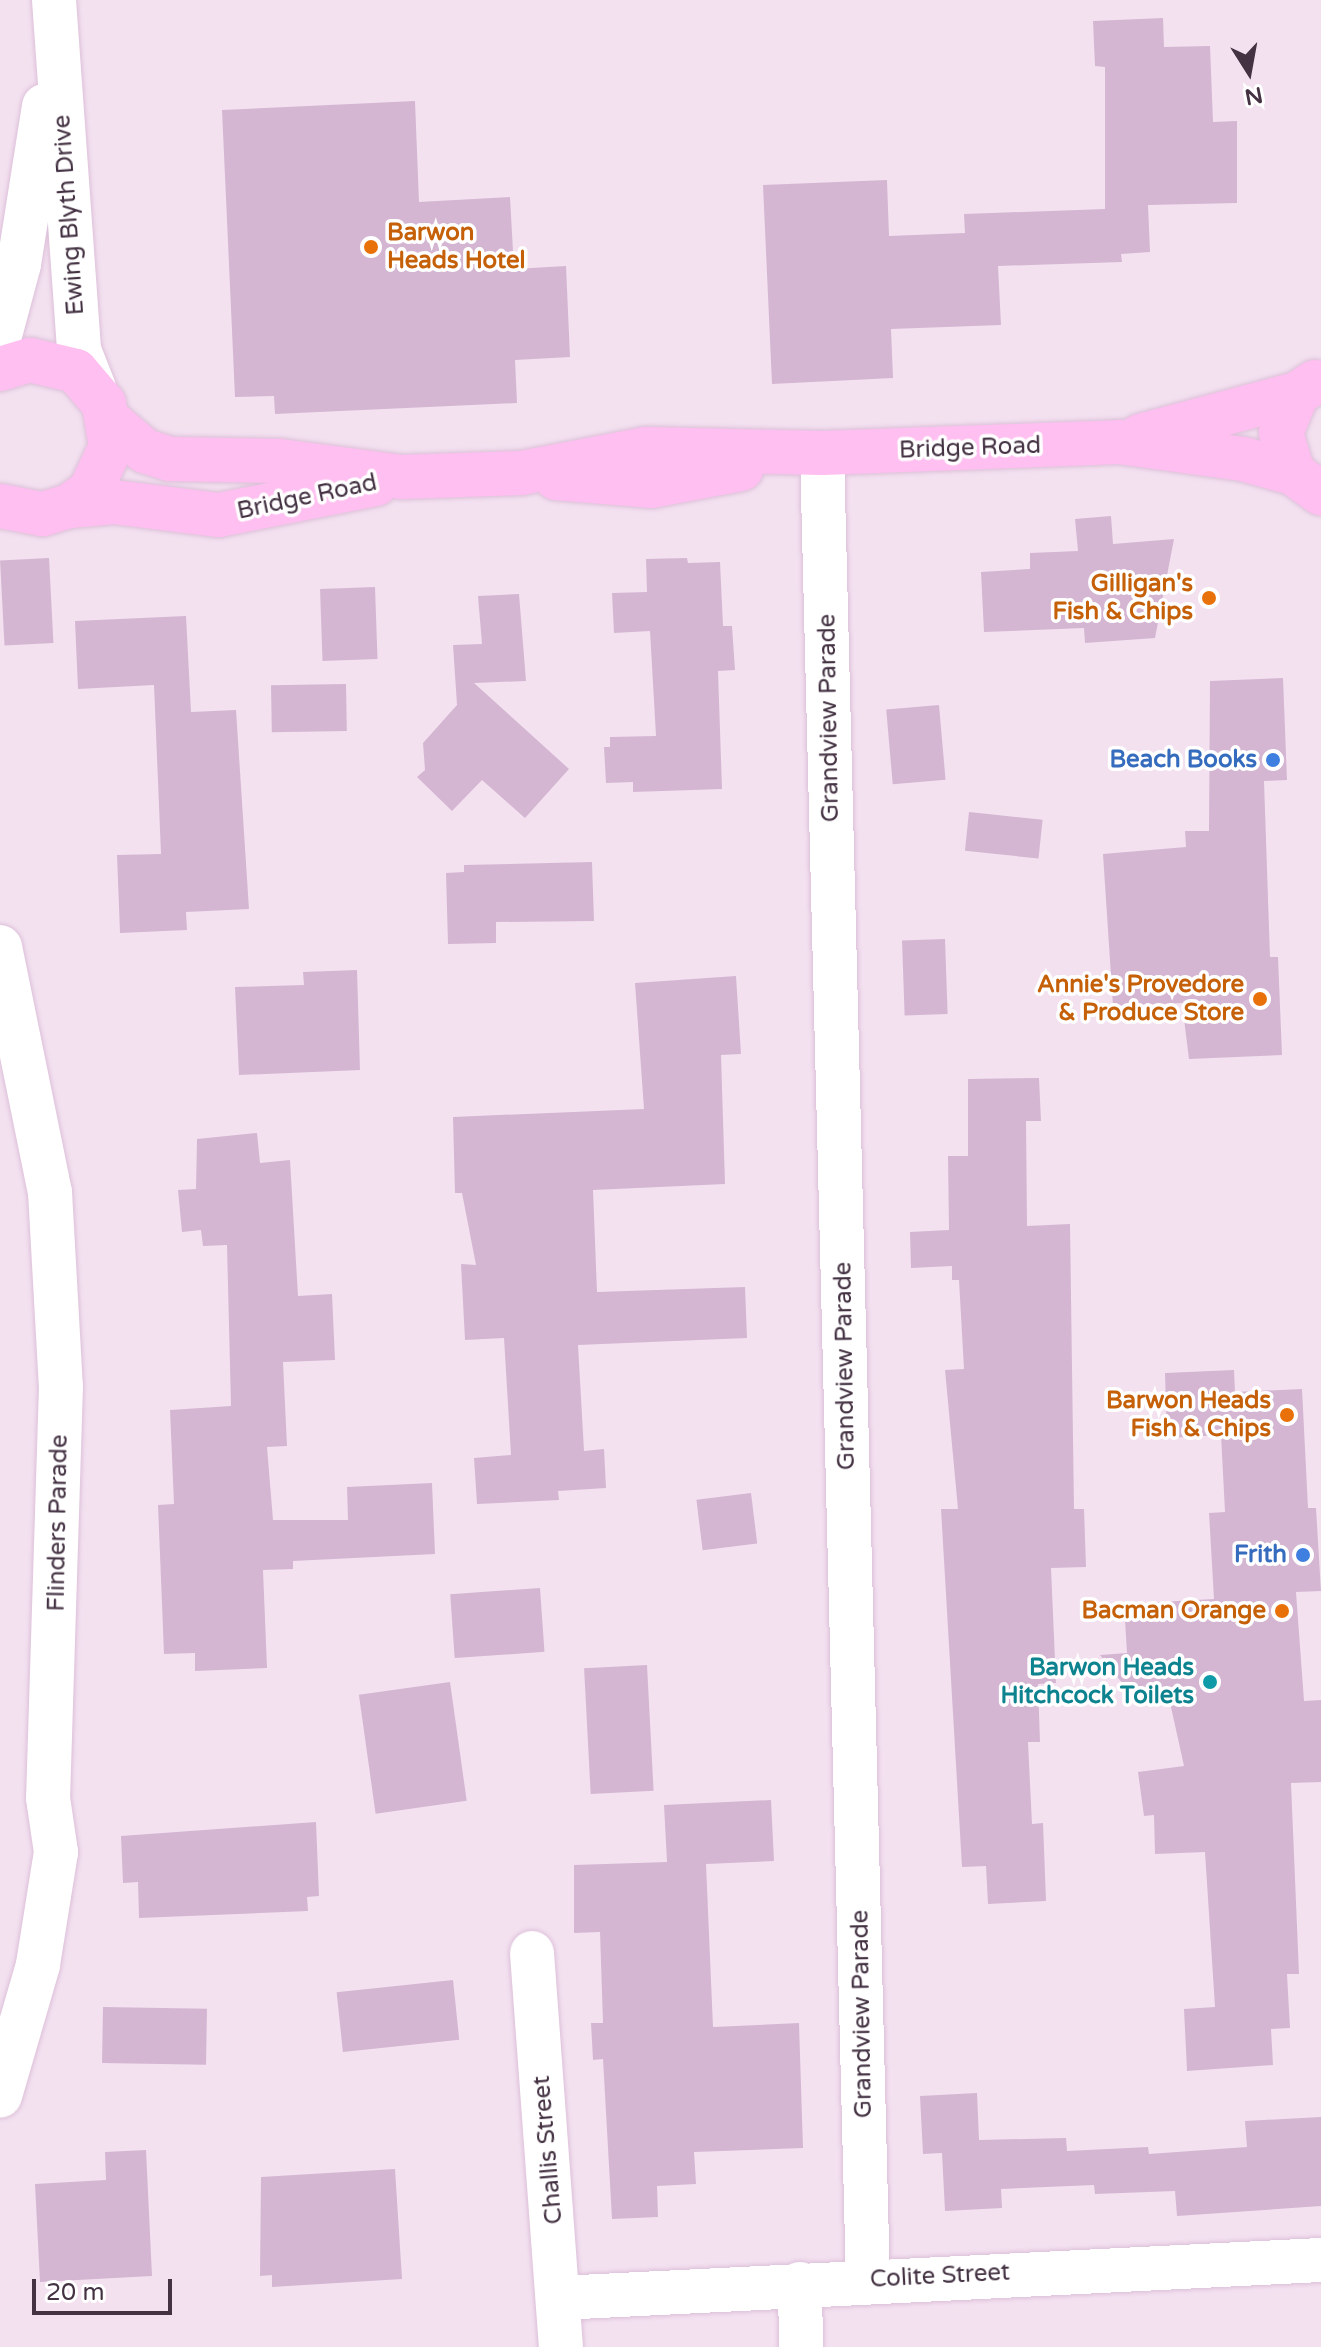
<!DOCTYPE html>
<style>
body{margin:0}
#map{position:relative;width:1321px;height:2347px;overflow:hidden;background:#f3e1f0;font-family:"Varela Round",sans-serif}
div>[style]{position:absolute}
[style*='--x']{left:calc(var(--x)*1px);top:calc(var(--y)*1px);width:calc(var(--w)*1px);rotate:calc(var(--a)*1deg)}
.building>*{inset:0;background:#d4b6d2;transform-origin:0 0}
.roads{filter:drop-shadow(0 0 2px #ddc0d9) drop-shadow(0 0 2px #ddc0d9)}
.minor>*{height:44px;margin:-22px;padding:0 22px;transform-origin:22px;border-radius:22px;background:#fff}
.tertiary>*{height:44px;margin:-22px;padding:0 22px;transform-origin:22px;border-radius:22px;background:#fff}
.secondary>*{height:44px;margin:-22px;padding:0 22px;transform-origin:22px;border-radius:22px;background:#ffbff0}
.dots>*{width:22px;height:22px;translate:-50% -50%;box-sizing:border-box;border:4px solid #fff;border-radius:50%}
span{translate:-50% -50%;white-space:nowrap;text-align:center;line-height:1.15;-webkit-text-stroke:7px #fff;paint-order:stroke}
.street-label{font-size:24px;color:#443243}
.food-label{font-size:24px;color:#c56008;font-weight:700}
.left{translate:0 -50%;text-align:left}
.right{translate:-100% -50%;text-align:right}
.shop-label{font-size:24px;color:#366cbe;font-weight:700}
.culture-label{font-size:24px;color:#0d838f;font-weight:700}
.north{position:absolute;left:1209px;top:32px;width:80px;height:80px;-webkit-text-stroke:6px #fff;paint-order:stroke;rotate:169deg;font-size:22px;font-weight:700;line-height:32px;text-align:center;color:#443243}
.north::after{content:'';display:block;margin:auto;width:28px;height:36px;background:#443243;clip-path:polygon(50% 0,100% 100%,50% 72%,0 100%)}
.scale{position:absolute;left:32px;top:2279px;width:140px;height:36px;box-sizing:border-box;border:4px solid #443243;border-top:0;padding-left:10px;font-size:24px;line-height:28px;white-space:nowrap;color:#443243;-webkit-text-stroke:6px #fff;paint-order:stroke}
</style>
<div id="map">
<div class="building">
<i style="clip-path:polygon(1163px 18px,1164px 47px,1210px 46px,1213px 122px,1237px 121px,1237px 203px,1148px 205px,1150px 252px,1121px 254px,1122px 262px,998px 266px,1001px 325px,891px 329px,893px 378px,772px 384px,763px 185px,887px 180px,889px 236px,965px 233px,964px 214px,1105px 209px,1105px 67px,1095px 66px,1093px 21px)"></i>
<i style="clip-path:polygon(415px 101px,419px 202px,510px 197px,514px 269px,566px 266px,570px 357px,515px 360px,517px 403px,275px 414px,274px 396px,235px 397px,222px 110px)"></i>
<i style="clip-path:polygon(1111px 516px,1113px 544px,1174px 539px,1155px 638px,1085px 643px,1084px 628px,984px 632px,981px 572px,1030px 569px,1030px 553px,1078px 551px,1075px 519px)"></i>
<i style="left:49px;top:558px;width:85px;height:49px;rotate:87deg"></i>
<i style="clip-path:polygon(687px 558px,688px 563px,720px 562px,723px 626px,732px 626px,735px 670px,718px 671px,722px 789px,633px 792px,633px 782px,606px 783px,604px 747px,610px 747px,610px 737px,656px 736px,650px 631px,614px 633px,612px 593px,647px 592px,646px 559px)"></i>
<i style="left:375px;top:587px;width:72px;height:55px;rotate:88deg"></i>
<i style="clip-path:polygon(519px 594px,526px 681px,474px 683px,569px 769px,525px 818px,482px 780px,452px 811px,417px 777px,425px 770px,423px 743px,457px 705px,453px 645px,482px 644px,478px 596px)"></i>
<i style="clip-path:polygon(186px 616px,191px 712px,236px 710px,249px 909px,186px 912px,187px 930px,120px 933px,117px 855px,161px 854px,154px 685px,78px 689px,75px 621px)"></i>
<i style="clip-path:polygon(1283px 678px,1287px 780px,1264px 781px,1270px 957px,1278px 957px,1282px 1055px,1189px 1059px,1182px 1003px,1113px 1006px,1103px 854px,1186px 847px,1185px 831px,1209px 831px,1210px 681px)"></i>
<i style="left:346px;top:684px;width:47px;height:75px;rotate:89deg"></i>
<i style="left:939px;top:705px;width:75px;height:53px;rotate:85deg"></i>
<i style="left:969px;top:812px;width:74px;height:39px;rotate:6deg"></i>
<i style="clip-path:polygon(592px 862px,594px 921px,496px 922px,496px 943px,448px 944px,446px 873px,464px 872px,464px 865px)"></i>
<i style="left:945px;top:939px;width:75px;height:43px;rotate:88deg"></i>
<i style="clip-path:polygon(357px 970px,360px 1070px,239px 1075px,235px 987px,304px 985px,303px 972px)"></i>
<i style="clip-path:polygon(736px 976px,741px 1054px,721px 1055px,725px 1184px,593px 1190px,597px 1292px,745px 1287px,747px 1338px,578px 1345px,584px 1451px,604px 1449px,606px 1488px,558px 1491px,559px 1500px,477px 1504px,474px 1458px,511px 1455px,504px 1338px,465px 1340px,461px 1264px,476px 1265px,462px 1193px,455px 1193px,453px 1117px,644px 1109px,635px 983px)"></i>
<i style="clip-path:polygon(1039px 1078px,1041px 1121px,1026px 1121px,1027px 1226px,1070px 1224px,1074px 1509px,1084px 1509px,1086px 1567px,1051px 1568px,1056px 1683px,1038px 1684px,1040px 1742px,1028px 1742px,1032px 1824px,1043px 1823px,1046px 1901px,988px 1904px,986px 1866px,962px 1867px,941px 1509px,958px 1509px,945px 1370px,964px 1369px,959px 1280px,952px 1280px,952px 1266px,911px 1268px,910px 1232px,949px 1230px,948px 1156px,968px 1156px,968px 1079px)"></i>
<i style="clip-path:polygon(257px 1133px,260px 1163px,290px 1160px,298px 1296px,332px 1294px,335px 1360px,283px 1362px,287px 1446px,267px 1447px,273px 1520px,348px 1520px,347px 1487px,432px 1483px,435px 1554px,293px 1561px,293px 1569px,263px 1570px,267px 1668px,195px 1671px,195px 1653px,164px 1654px,158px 1505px,174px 1504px,170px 1410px,231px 1406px,227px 1245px,203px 1246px,201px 1230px,182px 1232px,178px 1190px,196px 1189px,197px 1139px)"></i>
<i style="clip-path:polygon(1234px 1370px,1235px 1392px,1302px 1389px,1308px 1508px,1316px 1508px,1321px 1591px,1296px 1592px,1304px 1701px,1321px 1700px,1321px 1782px,1291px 1783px,1299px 1974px,1287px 1974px,1290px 2028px,1271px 2029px,1273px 2065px,1187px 2071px,1184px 2009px,1215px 2007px,1205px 1852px,1155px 1854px,1154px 1815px,1144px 1816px,1138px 1772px,1184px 1766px,1169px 1698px,1130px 1693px,1100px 1655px,1127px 1653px,1124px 1604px,1214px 1599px,1209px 1513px,1225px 1512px,1221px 1435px,1167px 1438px,1165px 1373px)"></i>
<i style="left:751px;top:1493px;width:51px;height:55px;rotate:83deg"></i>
<i style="left:540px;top:1588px;width:64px;height:90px;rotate:86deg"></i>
<i style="left:647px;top:1665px;width:126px;height:63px;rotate:87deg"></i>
<i style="left:450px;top:1682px;width:120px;height:92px;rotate:82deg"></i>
<i style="clip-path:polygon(771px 1800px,774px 1861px,706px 1864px,713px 2027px,799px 2023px,803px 2148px,694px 2152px,696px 2184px,657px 2186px,658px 2217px,612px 2219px,603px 2059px,593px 2060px,591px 2023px,603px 2023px,600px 1932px,574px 1933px,574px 1865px,667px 1862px,664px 1805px)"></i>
<i style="clip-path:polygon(316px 1822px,319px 1896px,307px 1897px,308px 1911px,139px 1918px,138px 1882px,123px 1883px,121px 1836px)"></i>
<i style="left:453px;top:1980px;width:60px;height:117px;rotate:84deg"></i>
<i style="left:103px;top:2007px;width:104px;height:56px;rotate:1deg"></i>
<i style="clip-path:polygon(977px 2093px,979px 2140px,1066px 2138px,1067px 2151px,1148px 2147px,1149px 2154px,1247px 2147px,1245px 2121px,1321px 2117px,1321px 2206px,1177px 2216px,1175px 2191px,1095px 2194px,1094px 2185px,1001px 2189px,1002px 2208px,945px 2211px,942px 2153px,923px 2154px,920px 2096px)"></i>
<i style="clip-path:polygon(146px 2150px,152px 2276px,40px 2282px,35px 2184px,106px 2180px,105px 2152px)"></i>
<i style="clip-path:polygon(395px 2169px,402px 2279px,272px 2287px,272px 2275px,260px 2276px,261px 2177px)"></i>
</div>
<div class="roads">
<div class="minor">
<i style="--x:822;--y:453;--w:1827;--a:88.56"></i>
<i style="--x:0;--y:947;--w:250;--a:78.5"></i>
<i style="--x:50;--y:1192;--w:194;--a:86.8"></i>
<i style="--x:61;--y:1386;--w:412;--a:91.8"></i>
<i style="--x:48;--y:1798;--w:55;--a:81.6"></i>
<i style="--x:56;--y:1852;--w:114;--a:99.1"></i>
<i style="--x:38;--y:1965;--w:136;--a:106.2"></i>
<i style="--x:532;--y:1953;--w:395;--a:85.8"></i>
<i style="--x:800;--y:2284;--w:63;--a:89.1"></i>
<i style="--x:560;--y:2298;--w:762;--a:-2.86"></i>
</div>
<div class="tertiary">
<i style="--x:54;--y:0;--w:351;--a:85.9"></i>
<i style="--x:79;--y:350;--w:41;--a:68.5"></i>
<i style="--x:0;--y:335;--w:73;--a:-75"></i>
<i style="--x:19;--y:264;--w:160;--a:-81"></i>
</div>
<div class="secondary">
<i style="--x:0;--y:369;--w:31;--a:-17"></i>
<i style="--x:30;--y:360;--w:47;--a:13.4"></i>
<i style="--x:76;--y:371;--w:43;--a:49.7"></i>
<i style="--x:104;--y:404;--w:44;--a:80.8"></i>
<i style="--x:111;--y:447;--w:49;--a:115.5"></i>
<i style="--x:90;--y:491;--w:26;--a:144"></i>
<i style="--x:69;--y:506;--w:28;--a:163"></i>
<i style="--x:42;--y:514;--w:43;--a:-169.2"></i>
<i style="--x:1315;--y:382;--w:22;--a:146"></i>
<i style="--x:1297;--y:394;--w:42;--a:112.3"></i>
<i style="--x:1281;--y:433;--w:42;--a:73.3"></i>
<i style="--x:1293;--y:473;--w:34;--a:36"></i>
<i style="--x:111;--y:422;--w:45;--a:40.5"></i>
<i style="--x:145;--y:451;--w:26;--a:18"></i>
<i style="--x:170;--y:459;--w:110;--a:1"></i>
<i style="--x:280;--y:461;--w:123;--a:7.5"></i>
<i style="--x:402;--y:477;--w:119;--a:-1.9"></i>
<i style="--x:521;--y:473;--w:127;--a:-10.9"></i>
<i style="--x:646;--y:449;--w:176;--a:1.3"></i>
<i style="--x:822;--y:453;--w:297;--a:-2.1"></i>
<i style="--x:1119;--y:442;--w:125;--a:7.8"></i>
<i style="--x:1243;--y:459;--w:52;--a:15.6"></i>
<i style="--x:1140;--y:436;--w:163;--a:-15"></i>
<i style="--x:556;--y:478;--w:95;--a:4.8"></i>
<i style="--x:651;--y:486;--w:92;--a:-10.7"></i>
<i style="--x:69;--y:506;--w:45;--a:-5.1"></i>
<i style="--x:114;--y:502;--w:106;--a:7.1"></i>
<i style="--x:219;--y:515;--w:160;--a:-11.2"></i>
</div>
</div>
<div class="dots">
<i style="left:371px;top:247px;background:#e8710a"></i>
<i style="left:1209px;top:598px;background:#e8710a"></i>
<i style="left:1273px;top:760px;background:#3f7fe0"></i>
<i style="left:1260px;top:999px;background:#e8710a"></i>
<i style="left:1287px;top:1415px;background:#e8710a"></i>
<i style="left:1303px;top:1555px;background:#3f7fe0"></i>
<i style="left:1282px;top:1611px;background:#e8710a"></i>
<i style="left:1210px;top:1682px;background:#0f9aa8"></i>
</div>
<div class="street-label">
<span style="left:69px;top:215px;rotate:-94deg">Ewing Blyth Drive</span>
<span style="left:970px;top:448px;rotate:-2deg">Bridge Road</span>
<span style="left:307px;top:497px;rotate:-12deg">Bridge Road</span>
<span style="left:829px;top:718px;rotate:-91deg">Grandview Parade</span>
<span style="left:845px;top:1366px;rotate:-91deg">Grandview Parade</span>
<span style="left:58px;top:1523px;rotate:-89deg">Flinders Parade</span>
<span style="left:862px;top:2014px;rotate:-91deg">Grandview Parade</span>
<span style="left:548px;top:2150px;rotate:-95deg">Challis Street</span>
<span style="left:940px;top:2276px;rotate:-3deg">Colite Street</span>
</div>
<div class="food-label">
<span class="left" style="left:387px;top:247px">Barwon<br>Heads Hotel</span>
<span class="right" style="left:1193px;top:598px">Gilligan's<br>Fish &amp; Chips</span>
<span class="right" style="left:1244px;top:999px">Annie's Provedore<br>&amp; Produce Store</span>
<span class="right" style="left:1271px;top:1415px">Barwon Heads<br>Fish &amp; Chips</span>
<span class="right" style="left:1266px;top:1611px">Bacman Orange</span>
</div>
<div class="shop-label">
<span class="right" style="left:1257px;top:760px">Beach Books</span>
<span class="right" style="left:1287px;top:1555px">Frith</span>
</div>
<div class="culture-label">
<span class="right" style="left:1194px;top:1682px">Barwon Heads<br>Hitchcock Toilets</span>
</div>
<div class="north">N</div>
<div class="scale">20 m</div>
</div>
